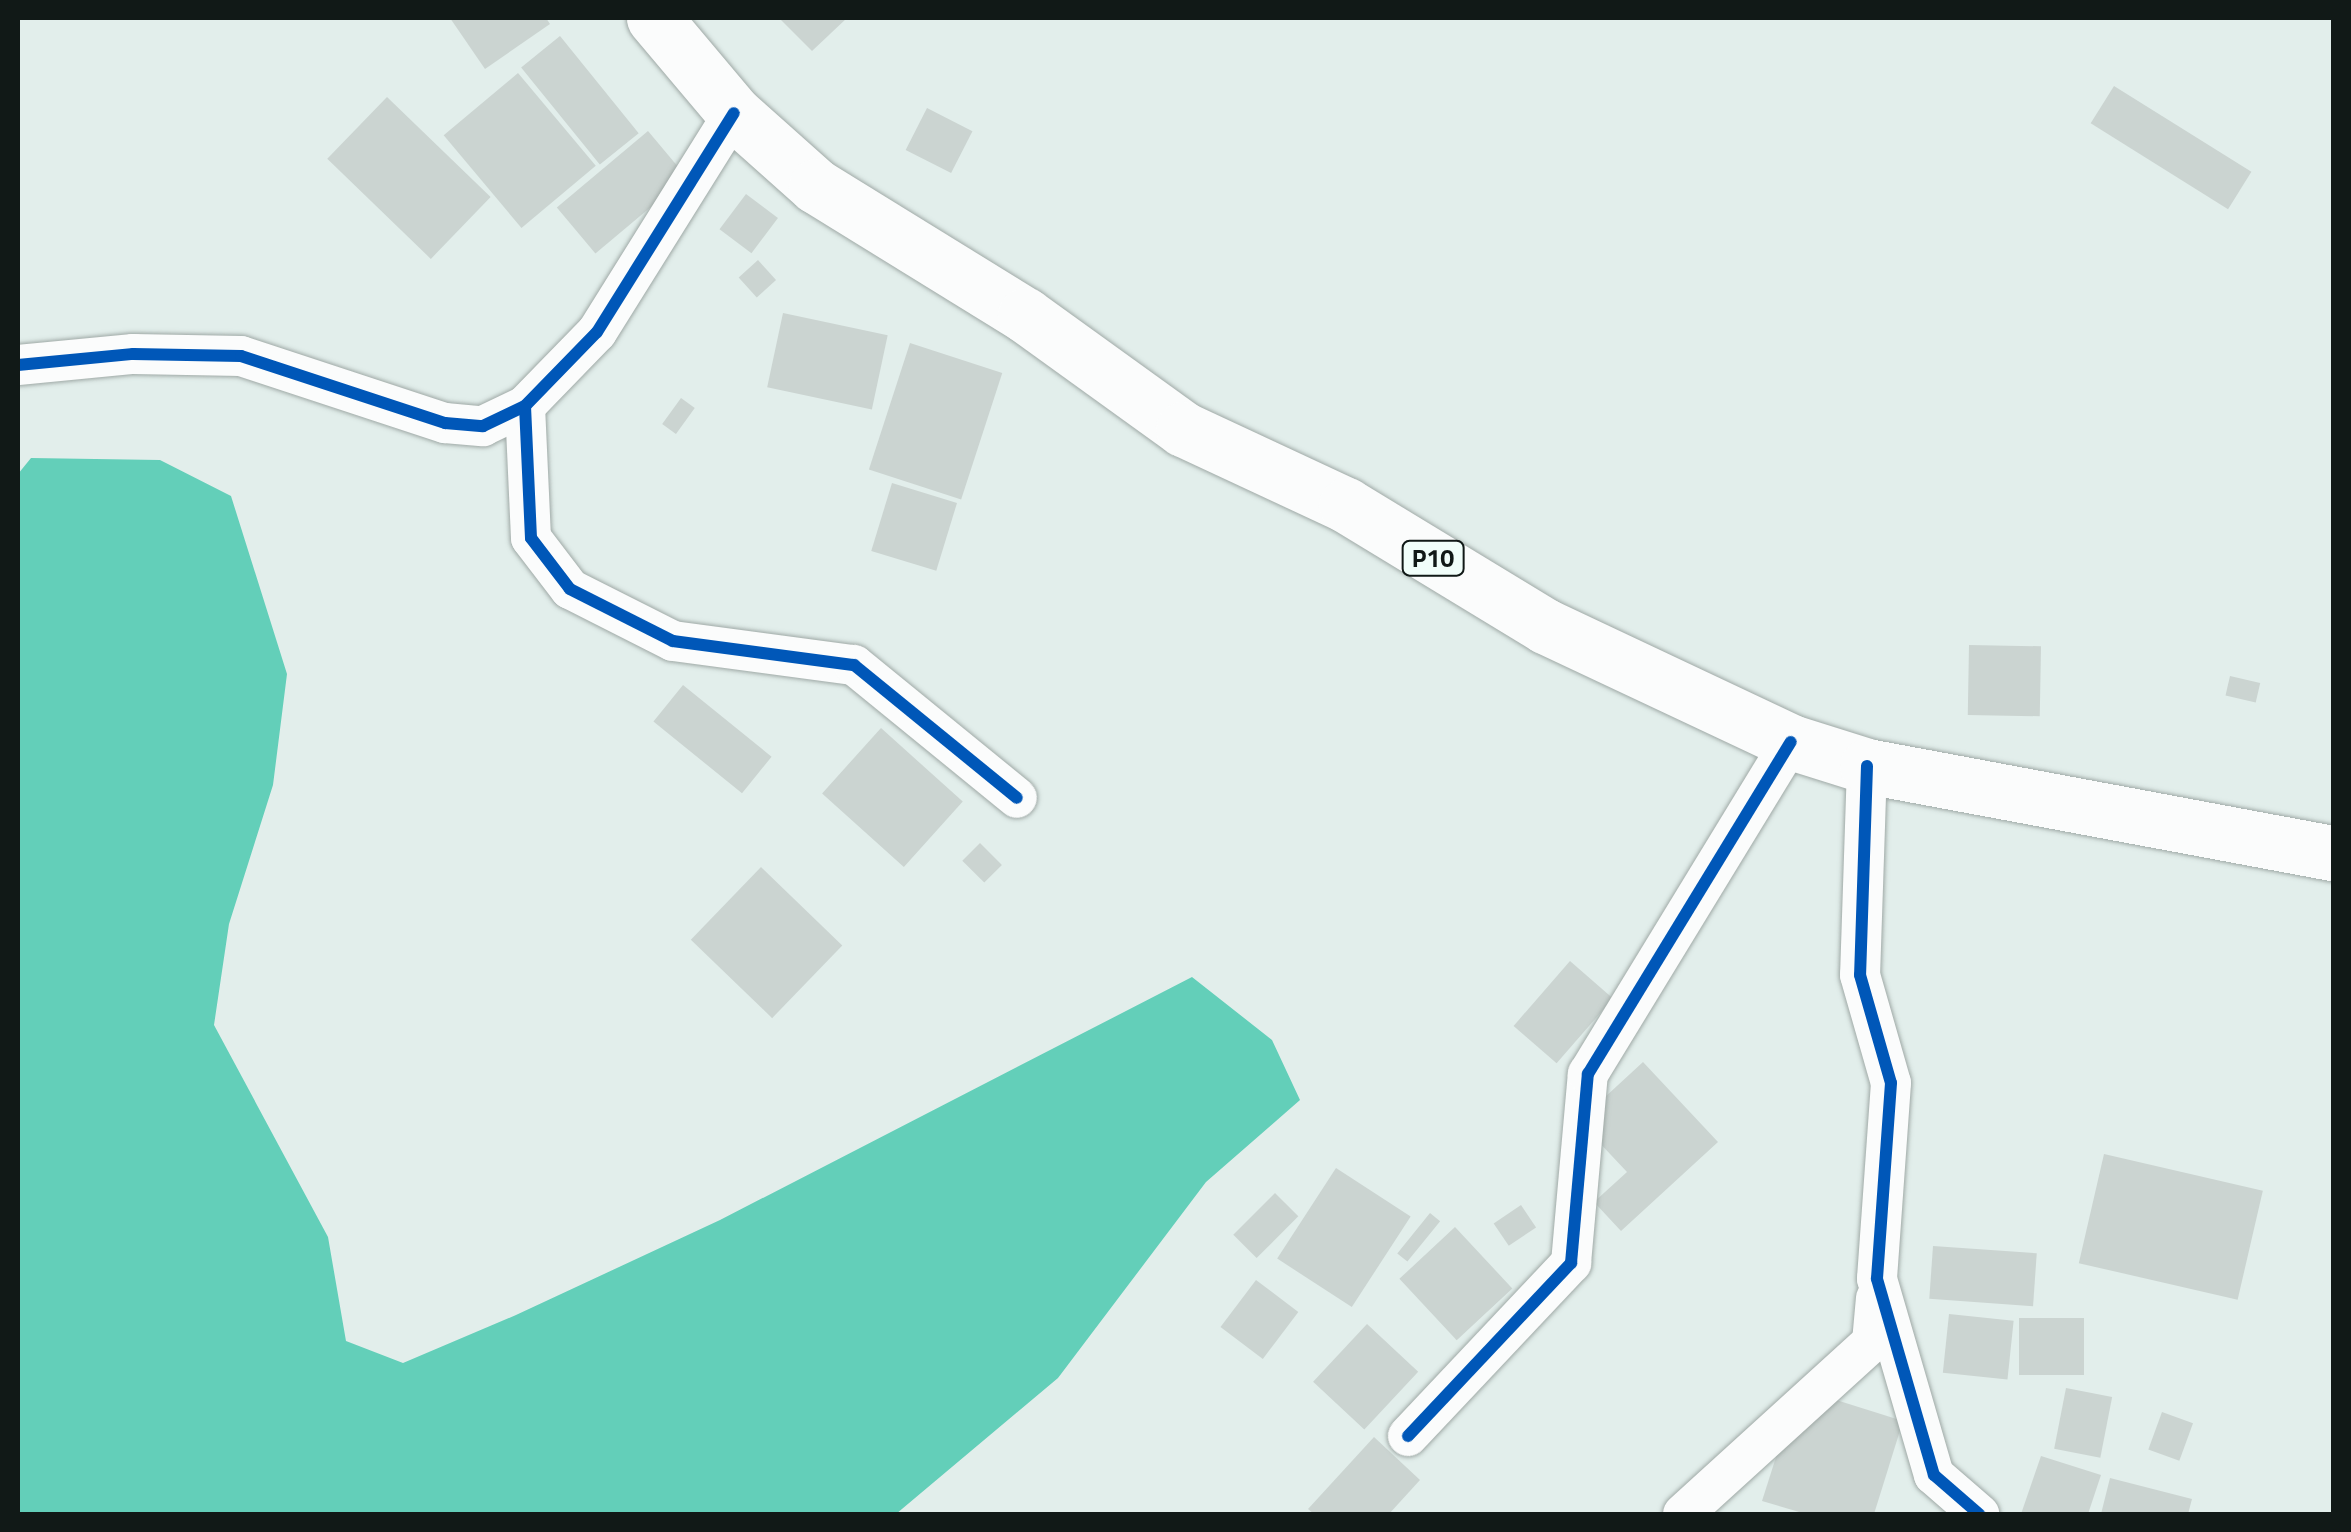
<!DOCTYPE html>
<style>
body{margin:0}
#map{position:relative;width:2351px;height:1532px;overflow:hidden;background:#e2eeeb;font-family:"Titillium Web",sans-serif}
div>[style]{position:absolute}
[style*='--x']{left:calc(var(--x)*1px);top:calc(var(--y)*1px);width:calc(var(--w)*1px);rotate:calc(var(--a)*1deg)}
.water>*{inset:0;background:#63cfb9}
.building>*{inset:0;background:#cbd4d1;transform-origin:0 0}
.roads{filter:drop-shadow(0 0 2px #9fa9a6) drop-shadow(0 0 2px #9fa9a6)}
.street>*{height:40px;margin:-20px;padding:0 20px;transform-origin:20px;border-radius:20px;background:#fbfcfc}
.primary>*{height:55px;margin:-27.5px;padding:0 27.5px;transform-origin:27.5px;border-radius:27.5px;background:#fbfcfc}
.cycleway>*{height:12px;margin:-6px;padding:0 6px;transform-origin:6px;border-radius:6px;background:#0057b8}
span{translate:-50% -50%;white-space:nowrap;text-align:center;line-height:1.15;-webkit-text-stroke:10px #f1fefa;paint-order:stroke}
.shield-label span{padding:2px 8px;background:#f1fefa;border:2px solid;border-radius:8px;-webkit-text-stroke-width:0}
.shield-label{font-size:25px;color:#111917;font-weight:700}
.frame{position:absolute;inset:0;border:20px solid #111917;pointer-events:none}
</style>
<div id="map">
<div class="water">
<i style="clip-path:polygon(31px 458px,160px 460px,231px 496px,287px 674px,273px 785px,229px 924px,214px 1025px,328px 1237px,346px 1341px,403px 1363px,516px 1315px,720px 1220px,1192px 977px,1272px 1040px,1300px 1100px,1206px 1182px,1058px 1378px,896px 1514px,18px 1514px,18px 474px)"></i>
</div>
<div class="building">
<i style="clip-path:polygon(450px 18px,546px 18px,550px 24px,485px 69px)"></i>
<i style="clip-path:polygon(779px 18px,847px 18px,812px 51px)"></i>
<i style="left:560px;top:36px;width:125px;height:50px;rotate:51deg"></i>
<i style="left:518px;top:73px;width:121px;height:97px;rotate:50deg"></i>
<i style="left:2114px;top:86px;width:162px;height:44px;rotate:32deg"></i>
<i style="left:387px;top:97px;width:144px;height:86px;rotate:44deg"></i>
<i style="left:927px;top:108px;width:51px;height:47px;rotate:27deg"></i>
<i style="left:648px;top:131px;width:60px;height:119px;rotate:50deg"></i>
<i style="left:746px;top:194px;width:40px;height:44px;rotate:37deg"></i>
<i style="left:758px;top:260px;width:27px;height:26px;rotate:48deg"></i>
<i style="left:783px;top:313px;width:107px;height:76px;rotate:12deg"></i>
<i style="left:910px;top:343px;width:97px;height:133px;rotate:18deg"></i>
<i style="left:681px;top:398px;width:17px;height:32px;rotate:36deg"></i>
<i style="left:892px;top:483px;width:68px;height:71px;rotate:17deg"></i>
<i style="left:1969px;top:645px;width:72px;height:70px;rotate:1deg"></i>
<i style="left:2230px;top:676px;width:31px;height:20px;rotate:13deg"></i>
<i style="left:683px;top:685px;width:114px;height:47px;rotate:39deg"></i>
<i style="left:881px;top:728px;width:110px;height:88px;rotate:42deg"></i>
<i style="left:980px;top:843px;width:31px;height:25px;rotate:45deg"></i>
<i style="left:761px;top:867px;width:113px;height:101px;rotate:44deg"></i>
<i style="left:1570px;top:961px;width:57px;height:86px;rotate:41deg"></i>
<i style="clip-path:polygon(1643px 1062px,1718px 1142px,1621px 1231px,1594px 1202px,1627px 1172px,1579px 1121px)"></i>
<i style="left:2104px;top:1154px;width:163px;height:112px;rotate:13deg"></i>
<i style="left:1336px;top:1168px;width:89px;height:108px;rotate:33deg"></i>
<i style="left:1275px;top:1193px;width:33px;height:59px;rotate:45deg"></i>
<i style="left:1521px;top:1205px;width:27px;height:33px;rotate:56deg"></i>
<i style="left:1430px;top:1213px;width:13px;height:52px;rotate:39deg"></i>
<i style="left:1455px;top:1227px;width:84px;height:76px;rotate:47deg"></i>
<i style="left:1933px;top:1246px;width:104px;height:53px;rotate:4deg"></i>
<i style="left:1256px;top:1280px;width:53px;height:59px;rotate:37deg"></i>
<i style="left:1949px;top:1314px;width:65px;height:59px;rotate:6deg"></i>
<i style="left:2019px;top:1318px;width:65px;height:57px"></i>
<i style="left:1367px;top:1324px;width:70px;height:79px;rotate:43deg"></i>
<i style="clip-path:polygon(1798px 1388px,1903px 1421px,1874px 1514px,1806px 1514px,1762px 1501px)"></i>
<i style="left:2066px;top:1388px;width:47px;height:62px;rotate:11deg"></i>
<i style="left:2162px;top:1412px;width:33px;height:40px;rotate:20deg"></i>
<i style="clip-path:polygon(1374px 1437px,1420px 1480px,1389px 1514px,1314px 1514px,1308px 1509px)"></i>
<i style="clip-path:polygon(2041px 1456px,2101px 1475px,2088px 1514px,2021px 1514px)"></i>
<i style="clip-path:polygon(2110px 1478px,2192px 1499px,2188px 1514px,2101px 1514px)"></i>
</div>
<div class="roads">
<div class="street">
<i style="--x:18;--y:365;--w:116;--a:-5.5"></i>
<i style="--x:133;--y:354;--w:108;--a:1.1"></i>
<i style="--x:241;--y:356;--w:215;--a:18.2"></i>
<i style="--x:445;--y:423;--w:38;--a:5"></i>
<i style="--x:483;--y:426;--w:47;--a:-25.5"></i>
<i style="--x:525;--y:406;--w:103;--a:-45.8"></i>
<i style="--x:597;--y:332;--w:258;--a:-58"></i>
<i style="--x:525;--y:406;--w:132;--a:87.4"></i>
<i style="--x:531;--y:538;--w:64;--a:52.6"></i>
<i style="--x:570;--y:589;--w:115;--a:26.8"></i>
<i style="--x:673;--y:641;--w:183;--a:7.6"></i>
<i style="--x:854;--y:665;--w:210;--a:39.2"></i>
<i style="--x:1867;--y:766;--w:209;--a:91.9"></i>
<i style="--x:1860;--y:975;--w:112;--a:74"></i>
<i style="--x:1891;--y:1083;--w:196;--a:94.1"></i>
<i style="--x:1877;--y:1279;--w:204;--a:73.8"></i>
<i style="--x:1934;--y:1475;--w:60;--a:40.9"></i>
<i style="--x:1408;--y:1436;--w:238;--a:-46.7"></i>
<i style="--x:1571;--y:1263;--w:190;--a:-84.9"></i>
<i style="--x:1588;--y:1074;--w:389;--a:-58.6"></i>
<i style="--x:1683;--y:1514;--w:256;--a:-42.3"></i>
<i style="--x:1872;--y:1342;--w:44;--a:-84.8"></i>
</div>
<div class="primary">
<i style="--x:654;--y:18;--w:124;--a:49.9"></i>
<i style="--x:734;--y:113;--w:110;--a:41.7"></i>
<i style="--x:816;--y:186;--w:246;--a:31.7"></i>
<i style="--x:1025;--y:315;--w:195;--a:35.8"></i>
<i style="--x:1183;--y:429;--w:180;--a:25"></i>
<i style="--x:1346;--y:505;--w:233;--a:31.3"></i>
<i style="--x:1545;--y:626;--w:272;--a:25.2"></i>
<i style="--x:1791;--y:742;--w:80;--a:17.5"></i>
<i style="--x:1867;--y:766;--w:475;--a:10.6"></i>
</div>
</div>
<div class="cycleway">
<i style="--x:18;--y:365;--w:116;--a:-5.5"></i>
<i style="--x:133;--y:354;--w:108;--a:1.1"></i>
<i style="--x:241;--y:356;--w:215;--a:18.2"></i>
<i style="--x:445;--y:423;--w:38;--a:5"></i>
<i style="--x:483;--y:426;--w:47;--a:-25.5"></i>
<i style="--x:525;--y:406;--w:103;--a:-45.8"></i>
<i style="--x:597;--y:332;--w:258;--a:-58"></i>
<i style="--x:525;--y:406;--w:132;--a:87.4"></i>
<i style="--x:531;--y:538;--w:64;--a:52.6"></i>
<i style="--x:570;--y:589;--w:115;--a:26.8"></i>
<i style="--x:673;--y:641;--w:183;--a:7.6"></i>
<i style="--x:854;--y:665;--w:210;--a:39.2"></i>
<i style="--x:1867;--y:766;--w:209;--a:91.9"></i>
<i style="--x:1860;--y:975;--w:112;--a:74"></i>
<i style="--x:1891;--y:1083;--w:196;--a:94.1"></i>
<i style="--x:1877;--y:1279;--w:204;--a:73.8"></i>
<i style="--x:1934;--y:1475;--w:60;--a:40.9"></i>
<i style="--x:1408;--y:1436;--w:238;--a:-46.7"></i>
<i style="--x:1571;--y:1263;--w:190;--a:-84.9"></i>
<i style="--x:1588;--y:1074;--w:389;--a:-58.6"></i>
</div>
<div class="shield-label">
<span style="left:1433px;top:558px">P10</span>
</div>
<div class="frame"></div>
</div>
